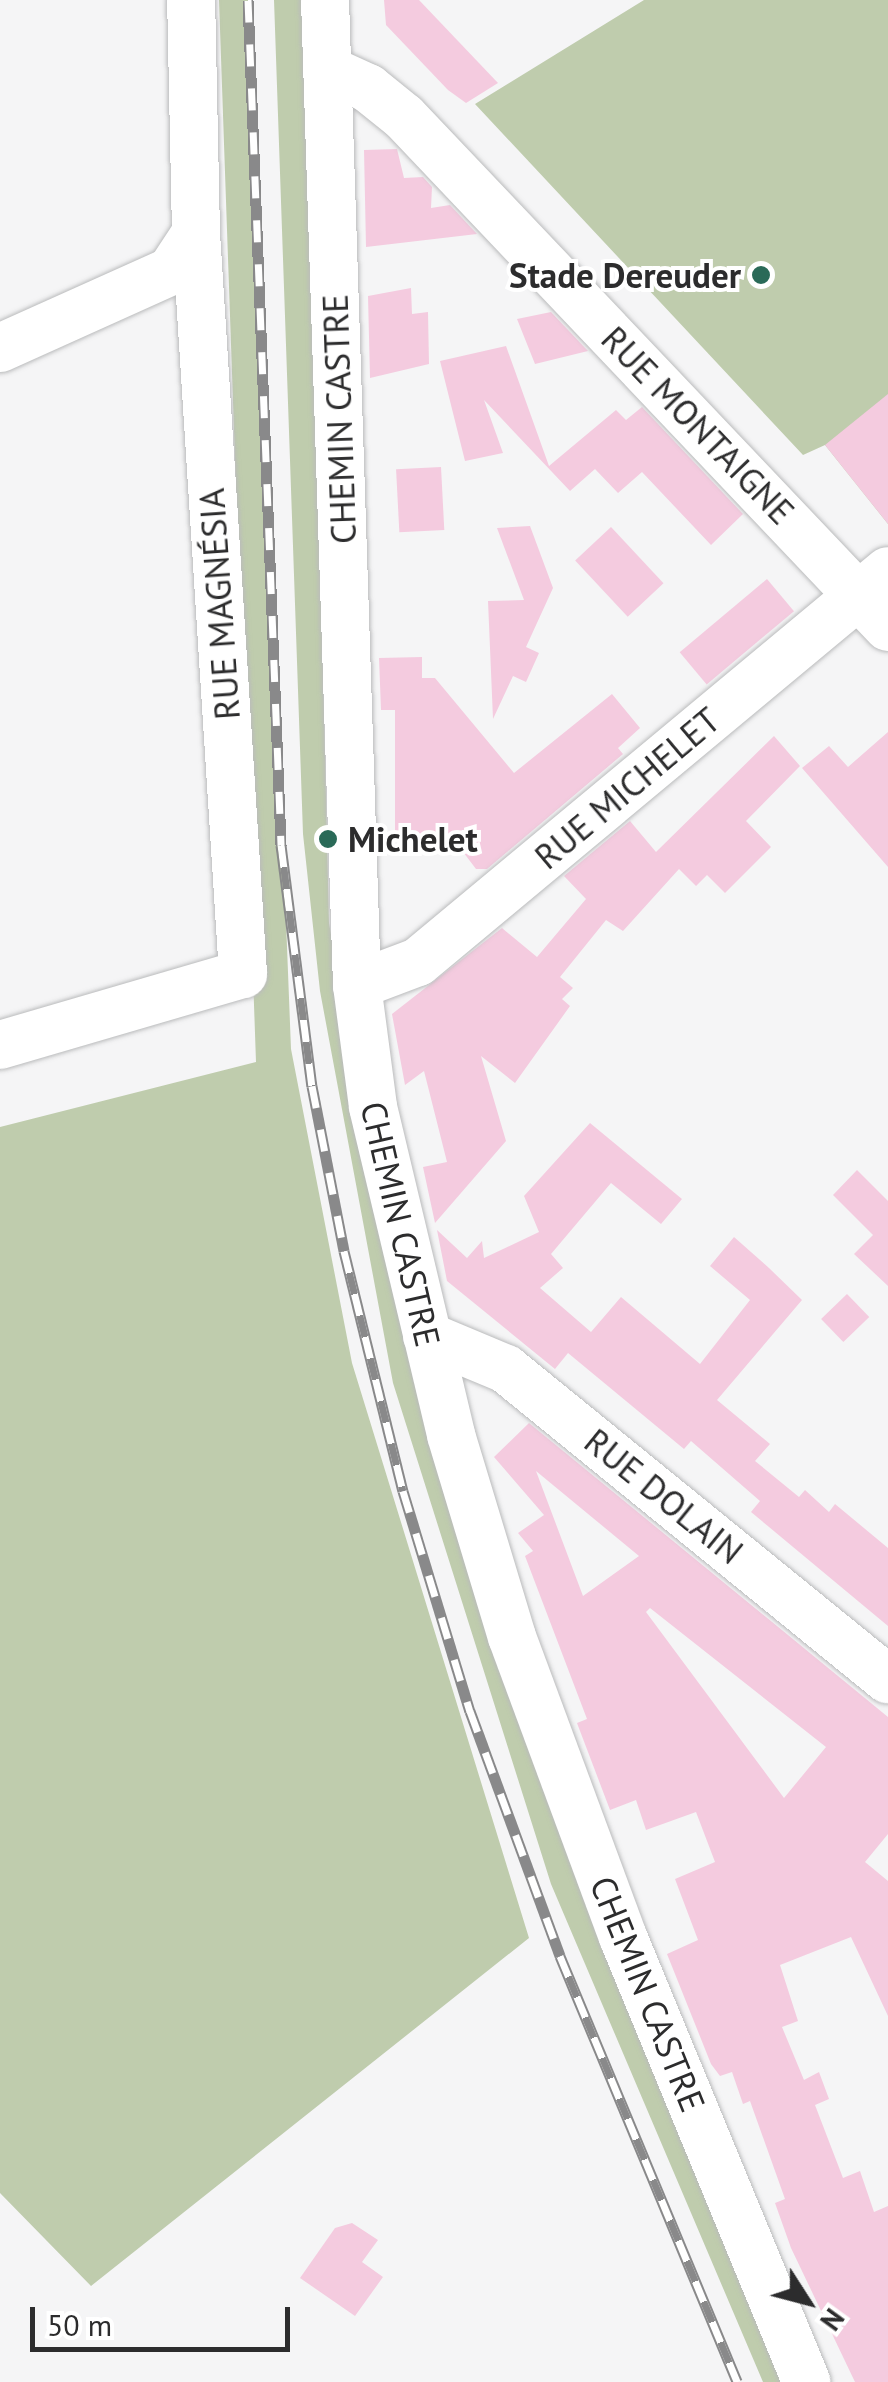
<!DOCTYPE html>
<meta charset="utf-8">
<style>
body{margin:0}
#map{position:relative;width:888px;height:2382px;overflow:hidden;background:#f5f5f6;font-family:"PT Sans",sans-serif}
div>[style]{position:absolute}
[style*='--x']{left:calc(var(--x)*1px);top:calc(var(--y)*1px);width:calc(var(--w)*1px);rotate:calc(var(--a)*1deg)}
.green>*{inset:0;background:#bfccad}
.building>*{inset:0;background:#f4cbdf;transform-origin:0 0}
.roads{filter:drop-shadow(0 0 2px #babbbc) drop-shadow(0 0 2px #babbbc)}
.minor>*{height:48px;margin:-24px;padding:0 24px;transform-origin:24px;border-radius:24px;background:#fff}
.rail>*{height:11px;margin-top:-5.5px;transform-origin:0;background:repeating-linear-gradient(90deg,#fff 0 22px,#89898a 0 44px);box-sizing:border-box;border-block:2px solid #89898a}
.dots>*{width:28px;height:28px;translate:-50% -50%;box-sizing:border-box;border:5px solid #fff;border-radius:50%}
span{translate:-50% -50%;white-space:nowrap;text-align:center;line-height:1.15;-webkit-text-stroke:8px #fff;paint-order:stroke}
.poi-label{font-size:35px;color:#2c2c2d;font-weight:700}
.right{translate:-100% -50%;text-align:right}
.left{translate:0 -50%;text-align:left}
.street-label{font-size:35px;color:#2c2c2d}
.north{position:absolute;left:758px;top:2252px;width:100px;height:100px;-webkit-text-stroke:8px #fff;paint-order:stroke;rotate:126deg;font-size:28px;font-weight:700;line-height:40px;text-align:center;color:#2c2c2d}
.north::after{content:'';display:block;margin:auto;width:35px;height:45px;background:#2c2c2d;clip-path:polygon(50% 0,100% 100%,50% 72%,0 100%)}
.scale{position:absolute;left:30px;top:2307px;width:260px;height:45px;box-sizing:border-box;border:5px solid #2c2c2d;border-top:0;padding-left:12px;font-size:30px;line-height:35px;white-space:nowrap;color:#2c2c2d;-webkit-text-stroke:8px #fff;paint-order:stroke}
</style>
<div id="map">
<div class="green">
<i style="clip-path:polygon(219px 0,250px 0,291px 1049px,352px 1363px,529px 1938px,91px 2286px,0 2193px,0 1127px,256px 1062px)"></i>
<i style="clip-path:polygon(274px 0,307px 0,329px 923px,367px 1144px,785px 2382px,763px 2382px,551px 1884px,393px 1383px,320px 991px,303px 834px)"></i>
<i style="clip-path:polygon(644px 0,888px 0,888px 524px,825px 445px,803px 455px,475px 104px)"></i>
</div>
<div class="building">
<i style="clip-path:polygon(384px 0,419px 0,498px 83px,466px 103px,448px 90px,386px 25px)"></i>
<i style="clip-path:polygon(397px 149px,404px 178px,423px 177px,432px 187px,431px 208px,450px 205px,477px 234px,366px 247px,364px 150px)"></i>
<i style="clip-path:polygon(411px 288px,412px 314px,428px 312px,429px 364px,370px 378px,368px 296px)"></i>
<i style="clip-path:polygon(551px 312px,588px 351px,535px 364px,517px 319px)"></i>
<i style="clip-path:polygon(506px 346px,549px 466px,616px 410px,626px 420px,642px 407px,743px 514px,711px 545px,642px 472px,618px 493px,595px 469px,570px 491px,484px 400px,503px 453px,465px 461px,440px 361px)"></i>
<i style="clip-path:polygon(888px 394px,888px 524px,825px 445px)"></i>
<i style="left:441px;top:467px;width:63px;height:45px;rotate:87deg"></i>
<i style="clip-path:polygon(530px 526px,553px 588px,526px 647px,539px 653px,526px 682px,513px 676px,493px 719px,488px 601px,524px 600px,497px 528px)"></i>
<i style="left:611px;top:527px;width:77px;height:49px;rotate:47deg"></i>
<i style="left:767px;top:579px;width:42px;height:114px;rotate:50deg"></i>
<i style="clip-path:polygon(422px 657px,422px 678px,435px 678px,514px 773px,612px 694px,640px 728px,618px 748px,623px 754px,487px 869px,476px 869px,451px 836px,395px 839px,395px 710px,381px 710px,379px 658px)"></i>
<i style="clip-path:polygon(888px 732px,888px 867px,802px 768px,829px 746px,848px 767px)"></i>
<i style="clip-path:polygon(774px 736px,800px 766px,746px 821px,771px 847px,725px 893px,707px 875px,696px 886px,679px 869px,623px 931px,606px 920px,560px 977px,573px 988px,562px 999px,570px 1006px,515px 1083px,481px 1056px,506px 1141px,435px 1223px,423px 1167px,447px 1162px,424px 1071px,405px 1085px,392px 1014px,502px 928px,537px 957px,586px 899px,564px 876px,630px 821px,656px 852px)"></i>
<i style="clip-path:polygon(590px 1123px,682px 1199px,661px 1224px,611px 1183px,551px 1254px,563px 1268px,540px 1288px,591px 1332px,621px 1297px,700px 1364px,750px 1300px,710px 1266px,734px 1237px,769px 1268px,802px 1300px,717px 1400px,770px 1444px,755px 1461px,799px 1497px,805px 1490px,829px 1512px,835px 1504px,888px 1548px,888px 1626px,751px 1512px,760px 1501px,691px 1441px,684px 1449px,568px 1353px,555px 1369px,447px 1281px,437px 1230px,467px 1258px,482px 1241px,484px 1258px,539px 1232px,524px 1196px)"></i>
<i style="clip-path:polygon(857px 1170px,888px 1201px,888px 1286px,854px 1254px,873px 1235px,833px 1195px)"></i>
<i style="left:847px;top:1294px;width:32px;height:36px;rotate:46deg"></i>
<i style="clip-path:polygon(evenodd,529px 1423px,888px 1717px,888px 1834px,865px 1862px,888px 1881px,888px 2016px,851px 1937px,780px 1965px,798px 2021px,782px 2027px,804px 2080px,819px 2072px,829px 2099px,815px 2105px,843px 2178px,860px 2171px,874px 2212px,888px 2206px,888px 2382px,855px 2382px,791px 2248px,775px 2203px,785px 2199px,750px 2101px,743px 2104px,732px 2072px,720px 2076px,711px 2064px,667px 1954px,698px 1940px,675px 1879px,715px 1862px,696px 1812px,646px 1830px,636px 1800px,610px 1810px,577px 1723px,587px 1719px,525px 1556px,533px 1551px,518px 1533px,544px 1515px,494px 1457px,529px 1423px,536px 1471px,639px 1556px,583px 1596px,536px 1471px,529px 1423px,650px 1608px,826px 1747px,784px 1798px,646px 1612px,650px 1608px)"></i>
<i style="clip-path:polygon(352px 2223px,378px 2240px,362px 2262px,383px 2277px,355px 2316px,300px 2278px,335px 2228px)"></i>
</div>
<div class="roads">
<div class="minor">
<i style="--x:325;--y:0;--w:986;--a:88.14"></i>
<i style="--x:357;--y:985;--w:123;--a:82.5"></i>
<i style="--x:373;--y:1107;--w:337;--a:76.6"></i>
<i style="--x:451;--y:1435;--w:211;--a:73.2"></i>
<i style="--x:512;--y:1637;--w:320;--a:69.7"></i>
<i style="--x:623;--y:1937;--w:481;--a:67.6"></i>
<i style="--x:328;--y:70;--w:44;--a:24.2"></i>
<i style="--x:368;--y:88;--w:46;--a:38.9"></i>
<i style="--x:404;--y:117;--w:703;--a:46.5"></i>
<i style="--x:0;--y:348;--w:188;--a:-24.2"></i>
<i style="--x:171;--y:271;--w:45;--a:-56.7"></i>
<i style="--x:357;--y:985;--w:65;--a:-20.7"></i>
<i style="--x:418;--y:962;--w:611;--a:-39.76"></i>
<i style="--x:0;--y:1045;--w:253;--a:-16.3"></i>
<i style="--x:243;--y:974;--w:742;--a:-93.63"></i>
<i style="--x:196;--y:233;--w:233;--a:-91.2"></i>
<i style="--x:427;--y:1336;--w:86;--a:22.7"></i>
<i style="--x:506;--y:1369;--w:492;--a:39.1"></i>
</div>
</div>
<div class="rail">
<i style="--x:248;--y:0;--w:846;--a:87.76"></i>
<i style="--x:281;--y:845;--w:243;--a:82.7"></i>
<i style="--x:312;--y:1086;--w:168;--a:79"></i>
<i style="--x:344;--y:1251;--w:247;--a:76.2"></i>
<i style="--x:403;--y:1491;--w:230;--a:73.1"></i>
<i style="--x:470;--y:1711;--w:261;--a:69.8"></i>
<i style="--x:560;--y:1956;--w:461;--a:67.4"></i>
</div>
<div class="dots">
<i style="left:761px;top:275px;background:#2a6a58"></i>
<i style="left:328px;top:839px;background:#2a6a58"></i>
</div>
<div class="poi-label">
<span class="right" style="left:741px;top:275px">Stade Dereuder</span>
<span class="left" style="left:348px;top:839px">Michelet</span>
</div>
<div class="street-label">
<span style="left:339px;top:419px;rotate:-92deg">CHEMIN CASTRE</span>
<span style="left:698px;top:425px;rotate:46deg">RUE MONTAIGNE</span>
<span style="left:219px;top:604px;rotate:-94deg">RUE MAGNÉSIA</span>
<span style="left:627px;top:788px;rotate:-40deg">RUE MICHELET</span>
<span style="left:401px;top:1224px;rotate:77deg">CHEMIN CASTRE</span>
<span style="left:664px;top:1496px;rotate:39deg">RUE DOLAIN</span>
<span style="left:648px;top:1994px;rotate:68deg">CHEMIN CASTRE</span>
</div>
<div class="north">N</div>
<div class="scale">50 m</div>
</div>
